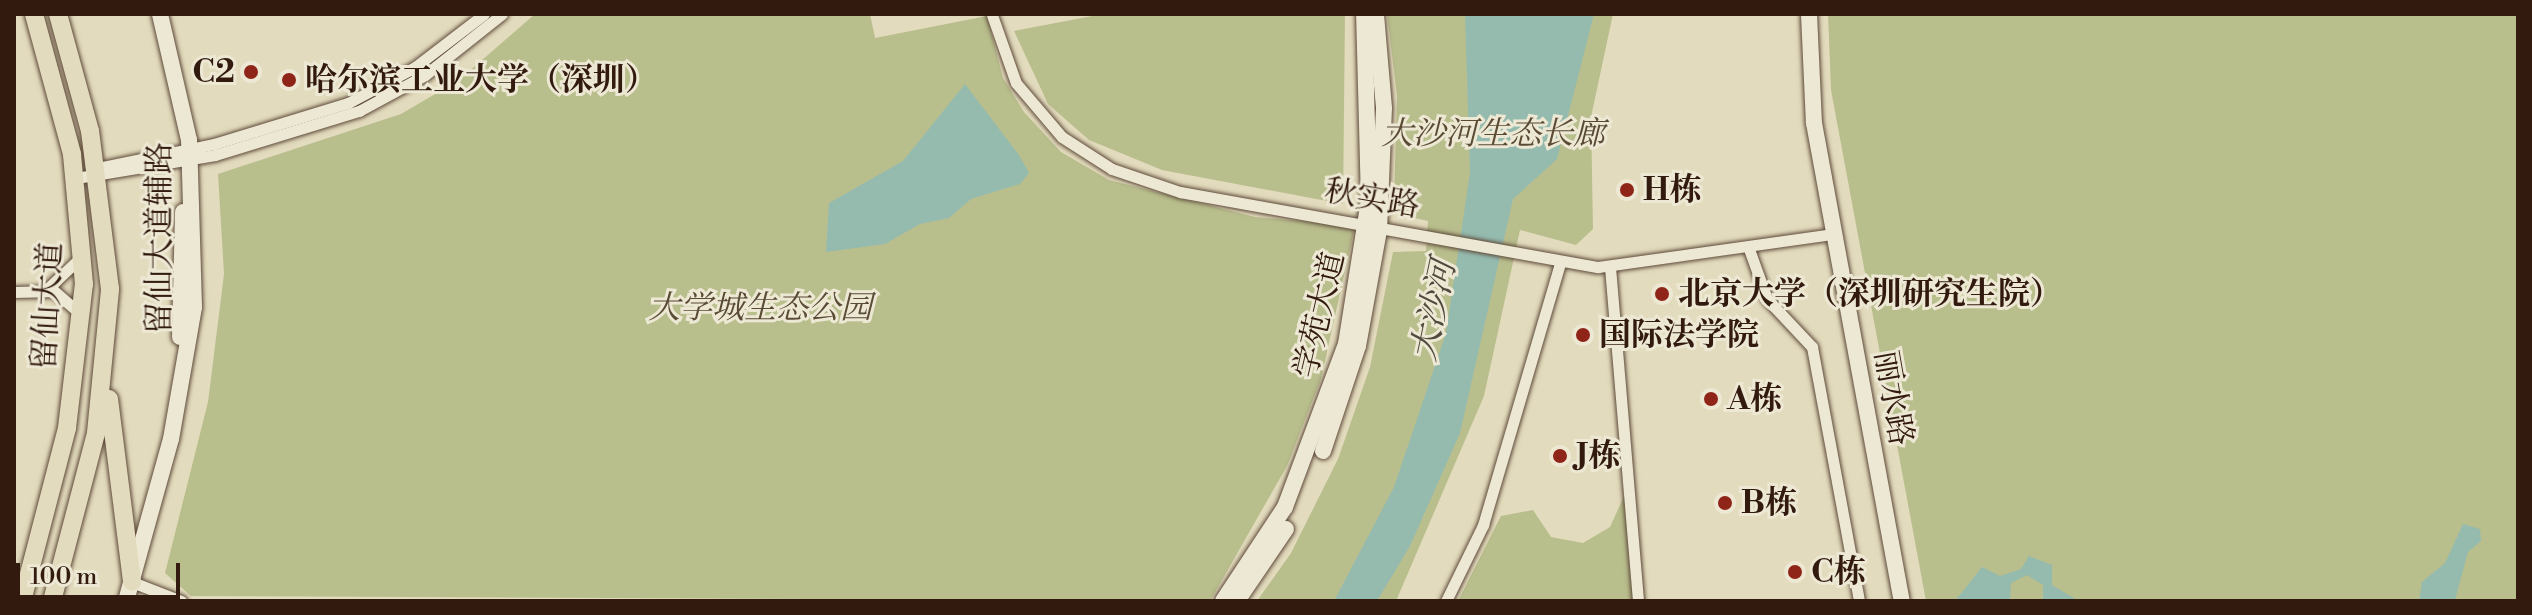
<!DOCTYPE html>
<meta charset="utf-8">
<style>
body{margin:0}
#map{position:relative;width:2532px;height:615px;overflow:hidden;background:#e3dbbd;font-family:"Libre Bodoni","Noto Serif SC",serif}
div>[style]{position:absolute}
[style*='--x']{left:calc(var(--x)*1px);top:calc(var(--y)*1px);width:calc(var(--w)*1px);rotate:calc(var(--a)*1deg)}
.green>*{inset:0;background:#b9be8d}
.water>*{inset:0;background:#95bbaf}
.roads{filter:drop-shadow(0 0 2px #5e4a3a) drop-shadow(0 0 2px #5e4a3a)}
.street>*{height:11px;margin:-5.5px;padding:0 5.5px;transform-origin:5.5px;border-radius:5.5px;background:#ede8d4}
.secondary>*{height:16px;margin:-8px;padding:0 8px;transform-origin:8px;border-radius:8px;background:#ede8d4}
.primary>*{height:18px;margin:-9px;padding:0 9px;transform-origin:9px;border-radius:9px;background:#e3dbbd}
.dots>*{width:22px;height:22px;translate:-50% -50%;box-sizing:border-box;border:4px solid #ede8d4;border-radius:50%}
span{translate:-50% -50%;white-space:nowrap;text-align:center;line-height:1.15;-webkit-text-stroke:6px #ede8d4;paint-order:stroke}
.poi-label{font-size:32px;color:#321a0f;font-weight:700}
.right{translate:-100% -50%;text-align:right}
.left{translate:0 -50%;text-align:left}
.park-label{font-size:32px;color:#5a4b35;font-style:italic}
.street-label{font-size:32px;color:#321a0f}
.water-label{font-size:34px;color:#504a3f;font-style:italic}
.frame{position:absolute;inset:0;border:16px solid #321a0f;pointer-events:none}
.scale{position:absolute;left:16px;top:563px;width:164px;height:36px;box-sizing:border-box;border:4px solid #321a0f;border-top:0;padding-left:10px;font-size:24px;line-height:28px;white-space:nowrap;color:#321a0f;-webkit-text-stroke:6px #ede8d4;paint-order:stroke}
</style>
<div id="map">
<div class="green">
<i style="clip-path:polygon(535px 14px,870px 14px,875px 38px,987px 16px,1003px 78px,1024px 112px,1061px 152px,1109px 180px,1255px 217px,1355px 226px,1321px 379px,1287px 466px,1210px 601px,191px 596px,165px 573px,208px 402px,224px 274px,218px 174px,401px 114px,459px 80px)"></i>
<i style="clip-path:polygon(1103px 14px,1345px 14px,1343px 204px,1162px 170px,1089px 140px,1048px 104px,1014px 31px)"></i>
<i style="clip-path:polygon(1387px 14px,1613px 14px,1591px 117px,1593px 229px,1576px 245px,1520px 230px,1484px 396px,1396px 601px,1257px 601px,1291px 553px,1338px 459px,1370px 367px,1393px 252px,1426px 251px,1428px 221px,1400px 215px,1394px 203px,1397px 96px)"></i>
<i style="clip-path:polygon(1828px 14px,2518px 14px,2518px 601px,1926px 601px,1831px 90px)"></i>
<i style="clip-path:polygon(1625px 494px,1634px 601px,1458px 601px,1501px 516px,1533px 510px,1551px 537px,1583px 543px,1610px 527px)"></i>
</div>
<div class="water">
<i style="clip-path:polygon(1465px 14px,1594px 14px,1557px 159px,1513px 199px,1460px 433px,1410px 546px,1377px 601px,1334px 601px,1394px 487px,1446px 333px,1470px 173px)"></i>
<i style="clip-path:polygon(965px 84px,1019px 155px,1029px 173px,1020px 184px,971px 199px,949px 218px,920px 224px,885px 244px,826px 252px,829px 203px,903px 161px)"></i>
<i style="clip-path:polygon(2463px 524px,2480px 529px,2481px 541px,2468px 552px,2455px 600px,2419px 601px,2422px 582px,2445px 563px)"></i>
<i style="clip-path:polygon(2029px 556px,2052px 565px,2052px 585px,2079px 601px,2043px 601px,2043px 585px,2027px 575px,2011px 583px,2010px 601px,1955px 601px,1982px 567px,2000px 576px,2021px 569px)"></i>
</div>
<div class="roads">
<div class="street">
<i style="--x:992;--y:15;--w:72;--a:70.6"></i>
<i style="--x:1016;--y:83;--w:71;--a:49.6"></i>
<i style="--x:1062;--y:137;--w:59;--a:32.6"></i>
<i style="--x:1112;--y:169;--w:72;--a:18.7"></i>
<i style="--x:1180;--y:192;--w:425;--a:10.2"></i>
<i style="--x:1598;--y:267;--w:229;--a:-8"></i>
<i style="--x:93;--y:169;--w:124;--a:-11.7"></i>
<i style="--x:214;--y:144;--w:140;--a:-17"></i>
<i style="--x:348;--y:103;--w:76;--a:-28.2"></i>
<i style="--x:415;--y:67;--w:87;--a:-37.5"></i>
<i style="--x:76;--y:178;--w:141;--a:-9.4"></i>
<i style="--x:215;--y:155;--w:151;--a:-17"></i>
<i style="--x:359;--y:111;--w:75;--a:-28.6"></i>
<i style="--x:425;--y:75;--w:98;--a:-38.4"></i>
<i style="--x:1749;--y:249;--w:53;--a:70.2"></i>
<i style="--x:1767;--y:299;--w:66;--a:46.8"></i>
<i style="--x:1812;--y:347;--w:258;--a:79.5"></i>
<i style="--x:1610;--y:267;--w:335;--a:85.2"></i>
<i style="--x:47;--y:289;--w:45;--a:-43.2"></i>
<i style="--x:14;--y:292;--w:40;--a:-1.4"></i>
<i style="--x:54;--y:291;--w:35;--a:41"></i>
<i style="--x:132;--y:582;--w:53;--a:21.2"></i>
<i style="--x:1446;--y:601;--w:85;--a:-64"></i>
<i style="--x:1483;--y:525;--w:272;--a:-73.6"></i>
</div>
<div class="secondary">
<i style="--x:1809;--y:14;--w:109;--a:87.4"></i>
<i style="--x:1814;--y:123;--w:486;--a:79.6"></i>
<i style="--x:180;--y:337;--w:125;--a:-88.6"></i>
<i style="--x:1323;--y:451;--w:111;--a:-71.6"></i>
<i style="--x:1358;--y:346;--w:117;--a:-79.7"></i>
<i style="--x:1379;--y:231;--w:123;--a:-87.7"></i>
<i style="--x:1384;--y:108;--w:94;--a:-94.9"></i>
<i style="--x:126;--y:601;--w:168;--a:-74.5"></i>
<i style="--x:171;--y:439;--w:134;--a:-80.1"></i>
<i style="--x:194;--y:307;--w:167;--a:-91.7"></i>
<i style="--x:189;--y:140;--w:129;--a:-103"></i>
<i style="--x:1223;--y:601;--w:113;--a:-56.6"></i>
<i style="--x:1285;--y:507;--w:174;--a:-69.5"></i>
<i style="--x:1346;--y:344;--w:145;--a:-80.9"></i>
<i style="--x:1369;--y:201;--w:187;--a:-91.5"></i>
<i style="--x:1237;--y:601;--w:87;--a:-55.8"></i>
</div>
<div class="primary">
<i style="--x:109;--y:399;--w:184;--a:82.8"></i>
<i style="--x:22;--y:601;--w:179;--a:-75.4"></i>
<i style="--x:67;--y:428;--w:145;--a:-83.3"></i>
<i style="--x:84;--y:284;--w:131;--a:-95.3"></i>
<i style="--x:72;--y:154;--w:145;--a:-105.2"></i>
<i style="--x:52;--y:601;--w:174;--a:-75.3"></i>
<i style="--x:96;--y:433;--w:145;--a:-84.4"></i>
<i style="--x:110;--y:289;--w:159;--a:-97.2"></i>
<i style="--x:90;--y:131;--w:121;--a:-105.3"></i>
</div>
</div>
<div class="dots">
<i style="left:251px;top:72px;background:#8f2418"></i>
<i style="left:289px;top:80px;background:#8f2418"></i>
<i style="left:1627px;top:190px;background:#8f2418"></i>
<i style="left:1662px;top:294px;background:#8f2418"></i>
<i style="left:1583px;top:335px;background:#8f2418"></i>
<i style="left:1711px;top:399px;background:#8f2418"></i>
<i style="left:1560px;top:456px;background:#8f2418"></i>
<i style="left:1725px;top:503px;background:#8f2418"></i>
<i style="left:1795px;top:572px;background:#8f2418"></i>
</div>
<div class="poi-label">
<span class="right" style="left:235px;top:72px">C2</span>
<span class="left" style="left:305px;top:80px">哈尔滨工业大学（深圳）</span>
<span class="left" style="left:1643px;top:190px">H栋</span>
<span class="left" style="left:1678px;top:294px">北京大学（深圳研究生院）</span>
<span class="left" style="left:1599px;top:335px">国际法学院</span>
<span class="left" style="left:1727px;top:399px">A栋</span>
<span class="left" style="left:1576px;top:456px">J栋</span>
<span class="left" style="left:1741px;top:503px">B栋</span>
<span class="left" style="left:1811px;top:572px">C栋</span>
</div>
<div class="park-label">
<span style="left:1493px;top:134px">大沙河生态长廊</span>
<span style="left:760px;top:308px">大学城生态公园</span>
</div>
<div class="street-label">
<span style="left:1372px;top:199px;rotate:10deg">秋实路</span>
<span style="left:160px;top:238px;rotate:-90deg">留仙大道辅路</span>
<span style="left:48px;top:306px;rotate:-87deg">留仙大道</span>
<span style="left:1320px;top:315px;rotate:-77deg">学苑大道</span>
<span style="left:1893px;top:398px;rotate:80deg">丽水路</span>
</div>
<div class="water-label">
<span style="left:1435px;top:311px;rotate:-78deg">大沙河</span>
</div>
<div class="frame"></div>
<div class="scale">100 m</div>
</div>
